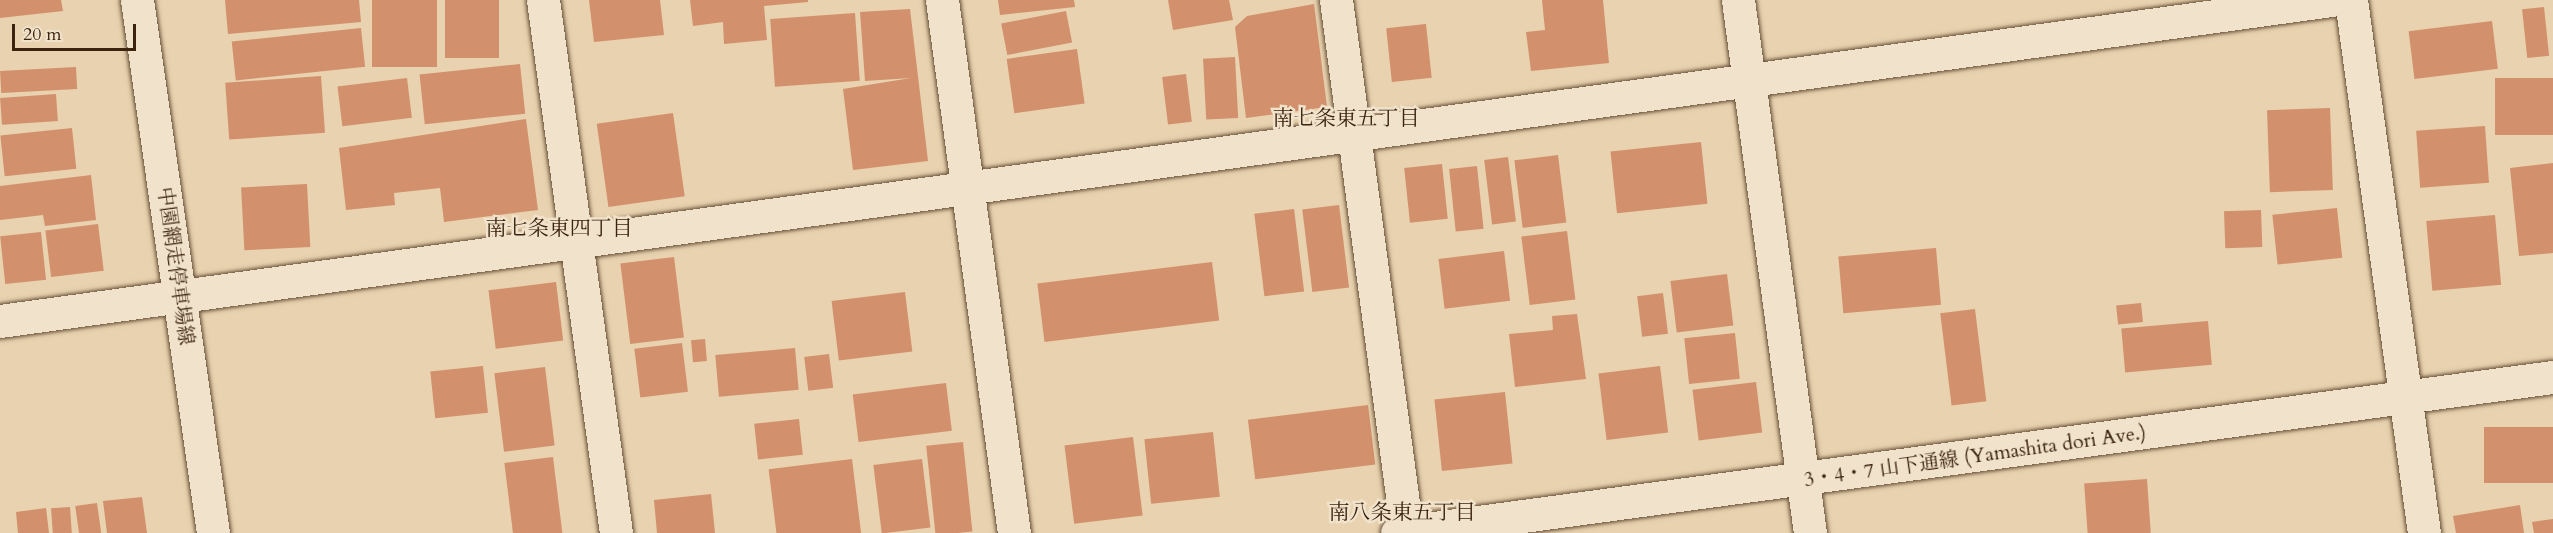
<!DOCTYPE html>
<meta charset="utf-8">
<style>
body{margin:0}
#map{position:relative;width:2553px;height:533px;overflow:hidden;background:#e8d2af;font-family:Cardo,"Noto Serif JP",serif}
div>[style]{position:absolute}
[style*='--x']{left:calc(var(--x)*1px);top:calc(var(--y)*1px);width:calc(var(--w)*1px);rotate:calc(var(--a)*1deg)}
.building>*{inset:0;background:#d2906c;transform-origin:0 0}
.roads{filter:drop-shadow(0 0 2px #664f36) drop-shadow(0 0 2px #664f36)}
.minor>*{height:33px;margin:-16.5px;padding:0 16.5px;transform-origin:16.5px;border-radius:16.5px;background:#f0e2cb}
.tertiary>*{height:33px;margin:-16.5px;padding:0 16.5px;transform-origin:16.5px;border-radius:16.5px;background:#f0e2cb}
.secondary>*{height:33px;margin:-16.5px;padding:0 16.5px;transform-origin:16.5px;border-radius:16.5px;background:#f0e2cb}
span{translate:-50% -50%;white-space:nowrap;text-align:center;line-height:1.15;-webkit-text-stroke:5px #f0e2cb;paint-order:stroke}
.street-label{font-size:20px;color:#3b230e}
.neighbourhood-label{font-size:21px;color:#3b230e}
.scale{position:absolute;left:12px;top:24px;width:124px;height:27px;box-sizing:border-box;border:3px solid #3b230e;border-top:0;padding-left:8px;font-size:18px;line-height:21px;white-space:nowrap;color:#3b230e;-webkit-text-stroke:4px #f0e2cb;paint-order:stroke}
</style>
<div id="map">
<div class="building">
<i style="clip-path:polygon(0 0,61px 0,63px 11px,0 18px)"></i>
<i style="clip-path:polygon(225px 0,359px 0,361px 22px,228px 34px)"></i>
<i style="left:372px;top:0;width:65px;height:67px"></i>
<i style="left:445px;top:0;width:54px;height:58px"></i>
<i style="clip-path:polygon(589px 0,660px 0,664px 35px,594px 42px)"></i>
<i style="clip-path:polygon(690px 0,808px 0,808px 2px,764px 6px,767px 40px,724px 44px,723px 22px,693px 26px)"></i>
<i style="clip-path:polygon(998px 0,1074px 0,1075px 7px,1000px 15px)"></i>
<i style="clip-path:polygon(1168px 0,1229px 0,1233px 20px,1173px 30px)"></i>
<i style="clip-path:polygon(1542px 0,1603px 0,1609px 63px,1531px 71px,1526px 32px,1545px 30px)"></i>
<i style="clip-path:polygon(1314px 4px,1327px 107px,1246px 118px,1235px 27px,1247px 16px)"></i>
<i style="left:2544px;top:7px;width:49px;height:22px;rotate:84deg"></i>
<i style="clip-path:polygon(910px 9px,928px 161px,853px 170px,843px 89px,911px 78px,865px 81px,860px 12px)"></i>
<i style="left:1066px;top:11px;width:32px;height:66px;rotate:79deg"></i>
<i style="left:855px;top:13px;width:68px;height:85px;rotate:86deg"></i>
<i style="left:2492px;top:21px;width:48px;height:84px;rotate:83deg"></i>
<i style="left:1426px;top:24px;width:54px;height:40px;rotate:84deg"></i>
<i style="left:361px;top:28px;width:39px;height:130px;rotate:84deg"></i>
<i style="left:1077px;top:49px;width:55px;height:71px;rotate:82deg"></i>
<i style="left:1235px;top:57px;width:61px;height:32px;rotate:87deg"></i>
<i style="left:520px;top:64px;width:50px;height:101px;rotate:84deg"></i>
<i style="left:76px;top:67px;width:22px;height:76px;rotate:87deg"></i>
<i style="left:1186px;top:74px;width:48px;height:24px;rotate:83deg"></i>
<i style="left:321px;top:76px;width:57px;height:96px;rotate:86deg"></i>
<i style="left:407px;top:78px;width:40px;height:70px;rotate:83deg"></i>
<i style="left:2553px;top:78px;width:57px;height:58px;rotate:90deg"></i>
<i style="left:56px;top:94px;width:27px;height:56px;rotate:86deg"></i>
<i style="left:2330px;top:108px;width:82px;height:63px;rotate:88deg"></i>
<i style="left:673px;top:113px;width:84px;height:77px;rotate:82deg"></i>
<i style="clip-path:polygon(526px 119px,538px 210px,444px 222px,440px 188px,394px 193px,395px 205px,346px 210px,339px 148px)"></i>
<i style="left:2485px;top:126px;width:57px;height:69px;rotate:86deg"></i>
<i style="left:72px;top:128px;width:41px;height:72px;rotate:84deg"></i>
<i style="left:1701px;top:142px;width:62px;height:91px;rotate:84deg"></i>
<i style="left:1558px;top:155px;width:68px;height:44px;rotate:83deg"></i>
<i style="left:1508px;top:157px;width:65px;height:24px;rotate:83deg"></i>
<i style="clip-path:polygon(2553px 163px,2553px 253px,2519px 256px,2510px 168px)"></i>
<i style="left:1442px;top:164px;width:55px;height:38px;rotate:84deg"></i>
<i style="left:1477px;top:166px;width:63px;height:28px;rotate:84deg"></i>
<i style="clip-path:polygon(91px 175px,96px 220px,45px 226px,43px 215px,0 220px,0 186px)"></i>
<i style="left:307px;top:184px;width:63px;height:66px;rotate:87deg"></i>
<i style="left:1339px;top:205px;width:83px;height:37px;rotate:83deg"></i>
<i style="left:2337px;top:208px;width:50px;height:65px;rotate:84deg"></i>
<i style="left:1294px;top:209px;width:83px;height:40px;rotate:83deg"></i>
<i style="left:2261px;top:210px;width:37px;height:37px;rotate:88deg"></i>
<i style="left:2495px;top:215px;width:70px;height:69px;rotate:85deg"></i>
<i style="left:98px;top:224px;width:47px;height:53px;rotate:83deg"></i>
<i style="left:1567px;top:231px;width:69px;height:46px;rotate:83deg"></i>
<i style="left:41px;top:232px;width:48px;height:41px;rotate:84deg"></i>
<i style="left:1936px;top:248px;width:57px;height:98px;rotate:85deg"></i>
<i style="left:1504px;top:251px;width:50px;height:66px;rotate:83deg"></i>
<i style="left:674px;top:257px;width:81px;height:54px;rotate:83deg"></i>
<i style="left:1212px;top:262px;width:59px;height:176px;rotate:83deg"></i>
<i style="left:1727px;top:274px;width:52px;height:57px;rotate:83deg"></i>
<i style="left:556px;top:282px;width:59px;height:68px;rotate:83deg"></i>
<i style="left:905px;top:292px;width:60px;height:74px;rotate:83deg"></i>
<i style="left:1663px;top:293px;width:41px;height:26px;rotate:83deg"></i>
<i style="left:2141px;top:303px;width:19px;height:25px;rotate:84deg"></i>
<i style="left:1975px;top:309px;width:93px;height:35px;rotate:83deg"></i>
<i style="clip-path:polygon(1577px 314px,1586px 379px,1515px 387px,1509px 334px,1553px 330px,1552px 316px)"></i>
<i style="left:2208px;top:321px;width:44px;height:87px;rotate:85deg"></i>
<i style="left:1735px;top:333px;width:46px;height:51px;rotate:84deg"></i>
<i style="left:705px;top:339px;width:22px;height:14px;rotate:85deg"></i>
<i style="left:682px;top:343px;width:49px;height:48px;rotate:83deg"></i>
<i style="left:795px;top:348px;width:42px;height:80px;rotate:85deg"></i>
<i style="left:829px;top:354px;width:34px;height:25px;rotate:83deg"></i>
<i style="left:483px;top:366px;width:47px;height:53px;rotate:84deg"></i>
<i style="left:1660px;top:366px;width:67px;height:62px;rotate:83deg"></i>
<i style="left:545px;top:367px;width:79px;height:51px;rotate:83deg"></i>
<i style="left:1756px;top:382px;width:51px;height:64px;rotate:83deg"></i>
<i style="left:946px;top:383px;width:48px;height:94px;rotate:83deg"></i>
<i style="left:1505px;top:392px;width:72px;height:71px;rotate:84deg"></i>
<i style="left:1368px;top:405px;width:60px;height:121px;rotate:83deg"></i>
<i style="left:799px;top:419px;width:36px;height:45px;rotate:84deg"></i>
<i style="left:2553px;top:427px;width:56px;height:69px;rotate:90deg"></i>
<i style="left:1213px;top:432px;width:65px;height:69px;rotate:84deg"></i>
<i style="left:1133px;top:437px;width:79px;height:69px;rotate:83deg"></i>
<i style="left:963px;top:442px;width:90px;height:37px;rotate:84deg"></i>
<i style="left:553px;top:457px;width:77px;height:49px;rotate:83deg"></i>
<i style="left:852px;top:459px;width:75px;height:84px;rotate:83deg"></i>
<i style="left:922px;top:459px;width:69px;height:49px;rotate:83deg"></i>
<i style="left:2147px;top:479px;width:54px;height:63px;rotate:86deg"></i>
<i style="clip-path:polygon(711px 494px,715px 533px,657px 533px,654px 500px)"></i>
<i style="clip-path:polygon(142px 497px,147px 533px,107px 533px,103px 501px)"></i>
<i style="left:97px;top:503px;width:30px;height:22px;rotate:82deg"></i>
<i style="clip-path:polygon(2520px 505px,2524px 533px,2456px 533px,2453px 516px)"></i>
<i style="left:70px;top:507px;width:26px;height:19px;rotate:86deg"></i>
<i style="clip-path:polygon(46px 508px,49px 533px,18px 533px,16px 512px)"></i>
<i style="clip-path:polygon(2553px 519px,2553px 533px,2534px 533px,2532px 522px)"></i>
</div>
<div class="roads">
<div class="minor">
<i style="--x:543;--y:0;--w:538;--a:82.2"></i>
<i style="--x:1336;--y:0;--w:538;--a:82.41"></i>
<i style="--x:1738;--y:0;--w:538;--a:82.31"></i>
<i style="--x:2351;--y:0;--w:538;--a:82.2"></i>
<i style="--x:0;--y:321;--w:2354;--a:-7.84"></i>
</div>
<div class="tertiary">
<i style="--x:942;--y:0;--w:538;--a:82.31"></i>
<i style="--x:1397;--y:533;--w:1166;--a:-7.69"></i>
</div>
<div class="secondary">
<i style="--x:137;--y:0;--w:538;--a:81.88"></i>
</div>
</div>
<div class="street-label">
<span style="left:176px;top:266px;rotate:82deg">中園網走停車場線</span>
<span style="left:1975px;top:456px;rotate:-8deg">3・4・7 山下通線 (Yamashita dori Ave.)</span>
</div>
<div class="neighbourhood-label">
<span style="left:1346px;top:119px">南七条東五丁目</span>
<span style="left:559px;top:229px">南七条東四丁目</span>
<span style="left:1402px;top:513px">南八条東五丁目</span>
</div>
<div class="scale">20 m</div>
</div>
